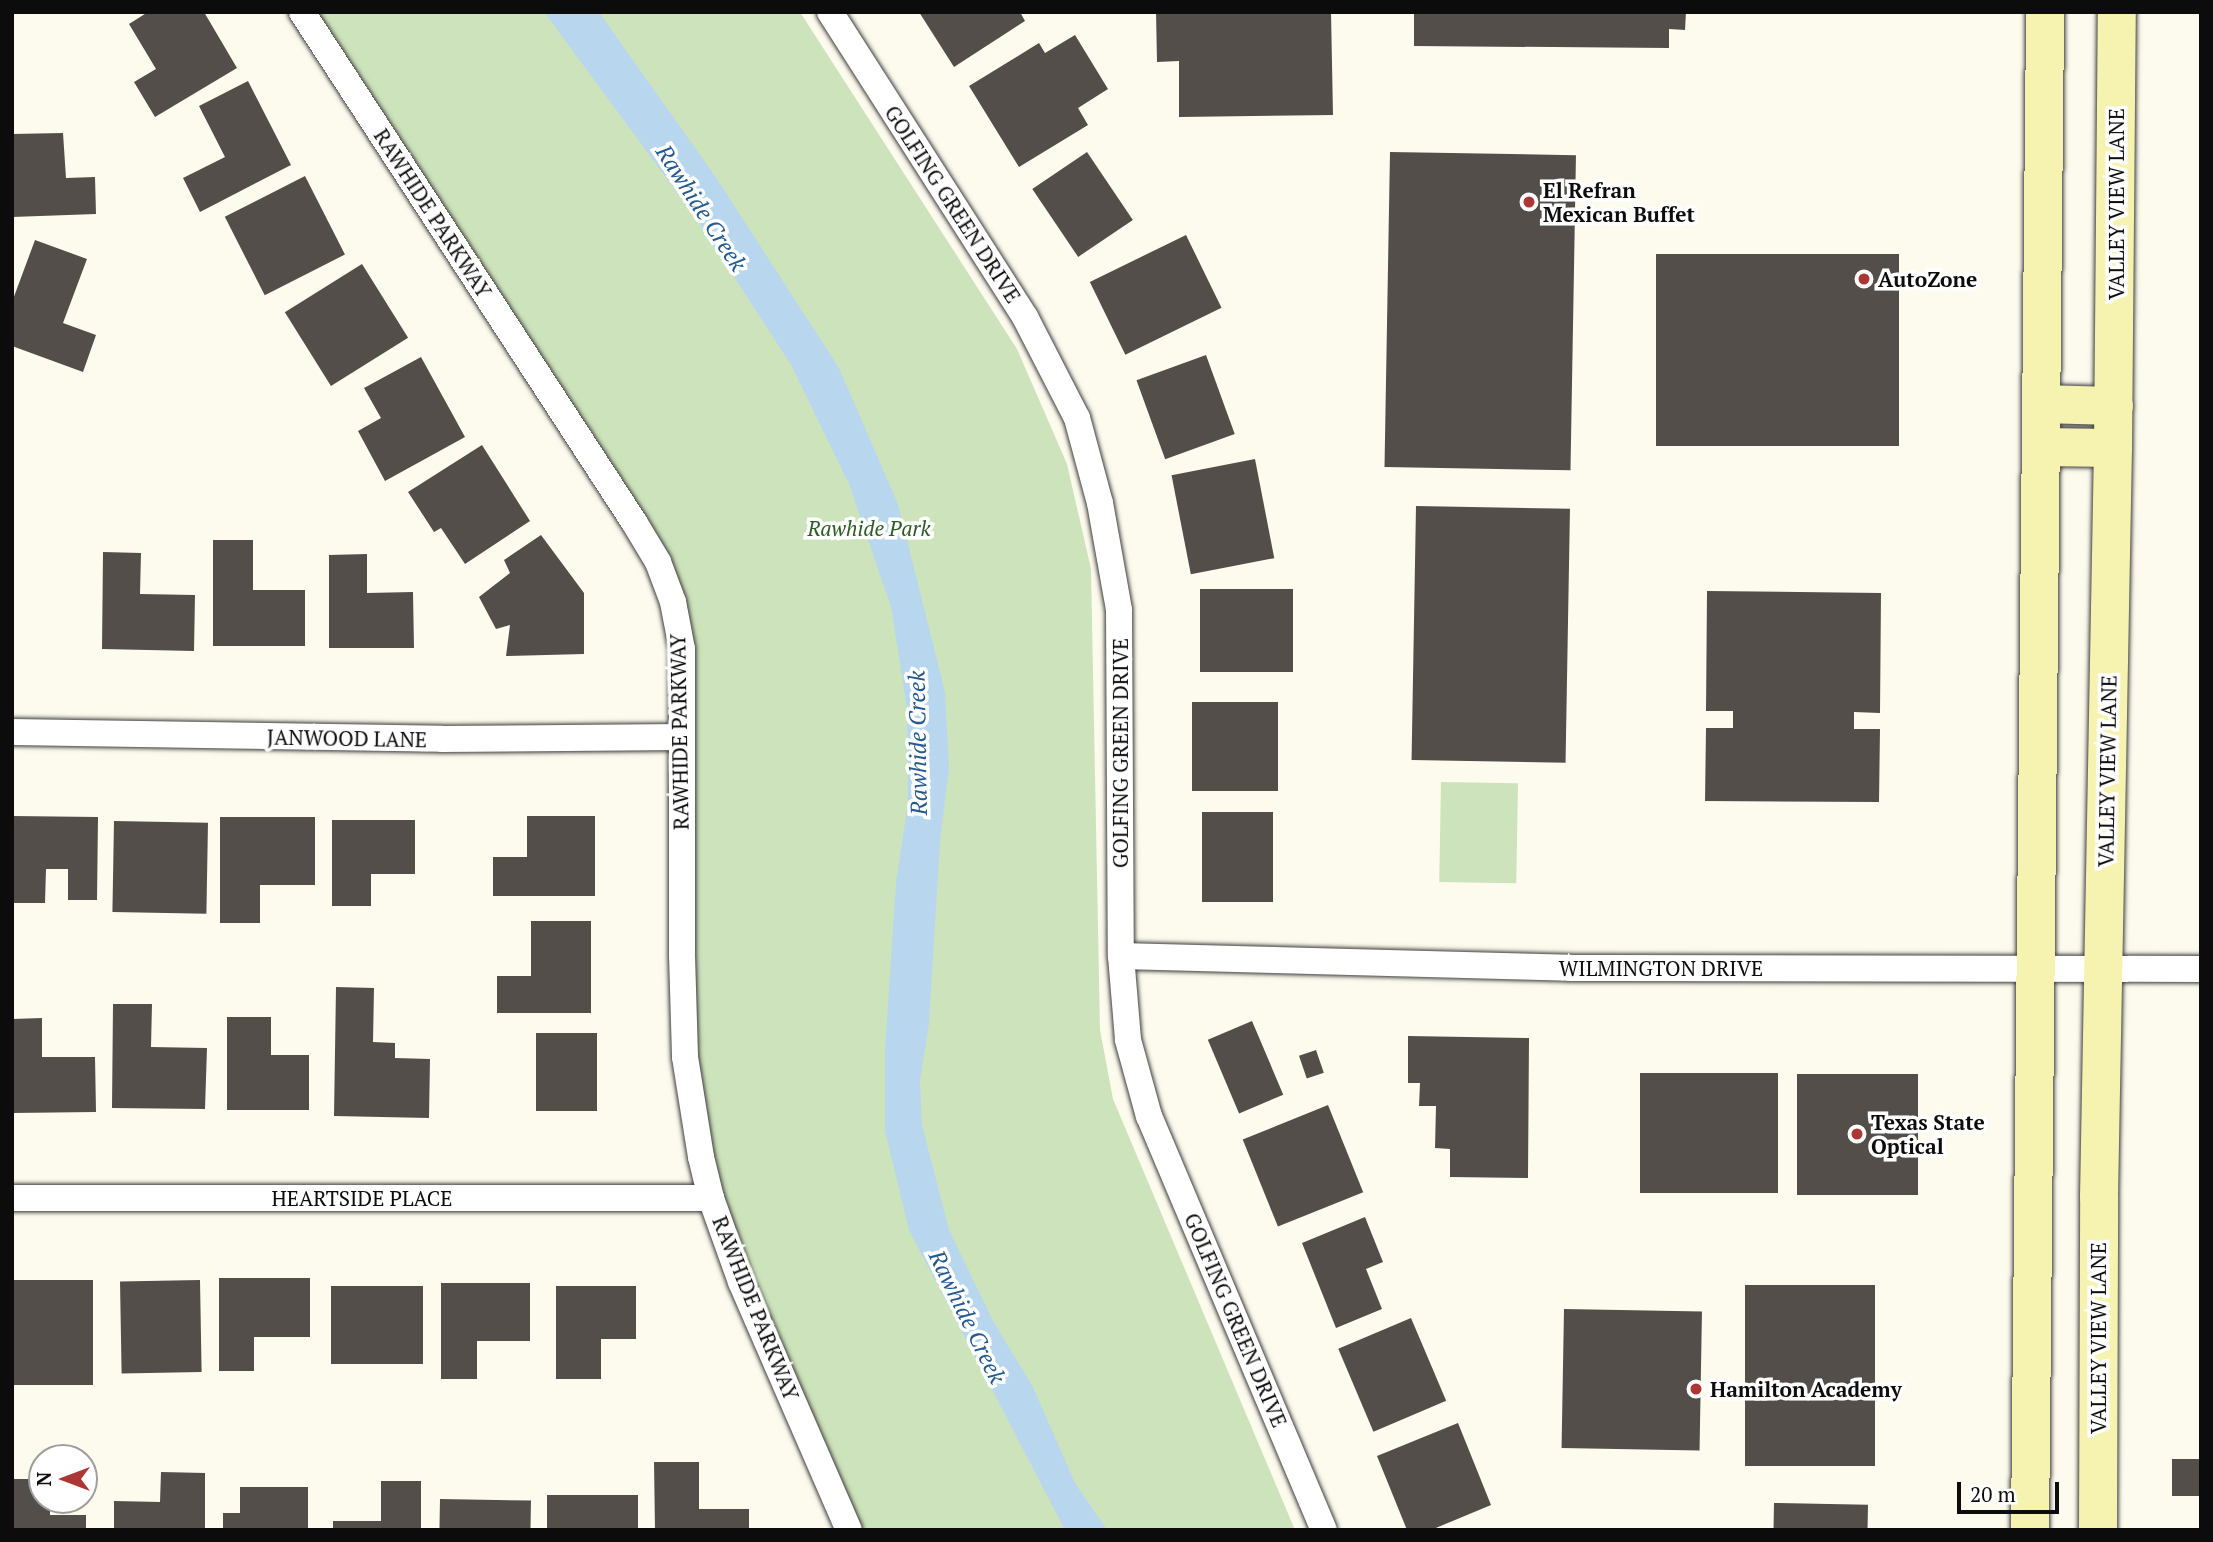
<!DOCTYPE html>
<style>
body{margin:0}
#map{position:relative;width:2213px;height:1542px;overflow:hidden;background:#fdfbed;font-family:"PT Serif",serif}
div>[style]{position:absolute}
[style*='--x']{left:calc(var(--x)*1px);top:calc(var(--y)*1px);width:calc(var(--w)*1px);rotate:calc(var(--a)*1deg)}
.green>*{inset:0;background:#cde3bb;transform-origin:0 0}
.water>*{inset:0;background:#b8d7ef}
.building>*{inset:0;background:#534e4a;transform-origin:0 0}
.roads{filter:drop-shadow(0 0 2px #3f3f3f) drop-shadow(0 0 2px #3f3f3f)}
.minor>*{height:26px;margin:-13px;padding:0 13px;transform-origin:13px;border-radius:13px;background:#fff}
.secondary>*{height:38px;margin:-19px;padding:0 19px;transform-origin:19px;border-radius:19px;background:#f6f2b0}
.dots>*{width:19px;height:19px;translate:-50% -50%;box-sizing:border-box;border:4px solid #fff;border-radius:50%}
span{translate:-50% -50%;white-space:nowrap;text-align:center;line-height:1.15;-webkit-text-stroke:7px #fff;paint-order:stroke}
.poi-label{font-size:21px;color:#0c0c0c;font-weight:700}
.left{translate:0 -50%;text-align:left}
.street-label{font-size:21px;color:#0c0c0c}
.park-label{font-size:21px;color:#2c5c24;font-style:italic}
.water-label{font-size:23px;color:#245a8f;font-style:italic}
.frame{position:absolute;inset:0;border:14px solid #0c0c0c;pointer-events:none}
.north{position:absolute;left:28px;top:1444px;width:70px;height:70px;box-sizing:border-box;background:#fff;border:2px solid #9e9e9e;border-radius:50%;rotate:270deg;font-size:19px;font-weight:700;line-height:28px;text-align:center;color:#0c0c0c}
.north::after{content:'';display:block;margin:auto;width:24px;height:32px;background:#ac3634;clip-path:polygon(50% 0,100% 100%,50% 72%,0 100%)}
.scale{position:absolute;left:1957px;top:1482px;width:102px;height:32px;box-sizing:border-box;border:4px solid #0c0c0c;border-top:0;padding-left:9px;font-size:21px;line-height:24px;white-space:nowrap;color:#0c0c0c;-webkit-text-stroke:5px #fff;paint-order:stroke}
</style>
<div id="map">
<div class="green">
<i style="clip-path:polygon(313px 12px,800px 12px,1017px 349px,1067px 464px,1091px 569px,1100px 1030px,1113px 1099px,1295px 1530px,858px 1530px,718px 1199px,694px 1058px,687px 636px)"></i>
<i style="left:1441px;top:782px;width:77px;height:100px;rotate:1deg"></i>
</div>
<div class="water">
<i style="clip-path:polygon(544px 12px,599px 12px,717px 179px,839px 368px,898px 504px,945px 692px,949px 768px,940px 841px,929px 1023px,920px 1081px,922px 1125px,949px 1230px,993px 1321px,1033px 1387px,1075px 1483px,1107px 1530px,1065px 1530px,909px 1230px,885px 1131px,885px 1049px,896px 882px,908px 803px,907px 708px,891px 607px,849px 484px,791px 365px,698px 221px)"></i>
</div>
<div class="building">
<i style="clip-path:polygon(148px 12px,204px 12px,237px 68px,155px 117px,134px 82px,156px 69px,129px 24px)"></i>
<i style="clip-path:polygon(919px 12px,1020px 12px,1025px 21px,954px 67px)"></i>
<i style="clip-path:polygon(1156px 12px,1331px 12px,1333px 115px,1179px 117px,1179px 61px,1157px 62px)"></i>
<i style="clip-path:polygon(1414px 12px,1686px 12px,1685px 30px,1669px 29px,1669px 48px,1414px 46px)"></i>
<i style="clip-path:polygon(1075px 35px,1108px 89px,1078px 108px,1088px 125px,1019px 167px,969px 86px,1039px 43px,1045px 53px)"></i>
<i style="clip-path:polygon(248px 81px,291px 165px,200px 212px,183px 178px,225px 157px,199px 106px)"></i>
<i style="clip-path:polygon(63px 133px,66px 178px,95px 177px,96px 214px,12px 217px,12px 134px)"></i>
<i style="left:1087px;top:152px;width:82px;height:66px;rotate:56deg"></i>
<i style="left:1390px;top:152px;width:186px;height:315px;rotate:1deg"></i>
<i style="left:305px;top:176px;width:88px;height:90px;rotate:63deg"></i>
<i style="left:1186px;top:235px;width:81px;height:107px;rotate:64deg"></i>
<i style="clip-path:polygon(35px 240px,87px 259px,63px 323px,96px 335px,83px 372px,12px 346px,12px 302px)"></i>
<i style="left:1656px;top:254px;width:243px;height:192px"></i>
<i style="left:362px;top:264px;width:87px;height:91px;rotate:58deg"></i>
<i style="left:1206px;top:355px;width:84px;height:74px;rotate:70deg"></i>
<i style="clip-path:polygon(421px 357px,465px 437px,385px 481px,358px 431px,381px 418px,364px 388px)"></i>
<i style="clip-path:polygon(482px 445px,530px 521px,465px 564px,441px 528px,434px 532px,408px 492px)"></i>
<i style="left:1255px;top:459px;width:101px;height:85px;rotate:79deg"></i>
<i style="left:1416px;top:506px;width:154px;height:254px;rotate:1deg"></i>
<i style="clip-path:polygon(541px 535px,584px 593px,584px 654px,506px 656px,510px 625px,496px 629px,479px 597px,510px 573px,504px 560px)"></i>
<i style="clip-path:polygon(213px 540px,253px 540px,253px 590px,305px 590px,305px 646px,213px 646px)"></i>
<i style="clip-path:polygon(103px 552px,141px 553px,140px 594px,195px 595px,194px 651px,102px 649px)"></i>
<i style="clip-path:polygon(367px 554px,367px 593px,413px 592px,414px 648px,329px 648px,329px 555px)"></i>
<i style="left:1200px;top:589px;width:93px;height:83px"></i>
<i style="clip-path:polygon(1707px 591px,1881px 593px,1880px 713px,1854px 712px,1854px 729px,1880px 729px,1879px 802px,1705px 801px,1706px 728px,1733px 728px,1733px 711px,1706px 711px)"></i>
<i style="left:1192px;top:702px;width:86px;height:89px"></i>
<i style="left:1202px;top:812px;width:71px;height:90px"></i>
<i style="clip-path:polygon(12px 816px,98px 817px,97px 900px,68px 900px,68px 869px,46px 869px,45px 903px,12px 903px)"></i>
<i style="clip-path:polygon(527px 816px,595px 816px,595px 896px,493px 896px,493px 857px,527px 857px)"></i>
<i style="clip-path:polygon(220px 817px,315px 817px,315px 885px,260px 885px,260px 923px,220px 923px)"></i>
<i style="clip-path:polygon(332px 820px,415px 820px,415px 874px,371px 874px,371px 906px,332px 906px)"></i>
<i style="left:114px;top:821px;width:94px;height:91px;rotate:1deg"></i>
<i style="clip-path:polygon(531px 921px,591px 921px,591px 1013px,497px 1013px,497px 976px,531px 976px)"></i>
<i style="clip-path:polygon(336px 987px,374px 988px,373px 1042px,395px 1043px,395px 1058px,430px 1059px,429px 1118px,334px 1116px)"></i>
<i style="clip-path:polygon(113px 1004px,152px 1004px,151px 1047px,207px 1048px,205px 1109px,112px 1108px)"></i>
<i style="clip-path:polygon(227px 1017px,271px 1017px,271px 1055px,309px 1055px,309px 1110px,227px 1110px)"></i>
<i style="clip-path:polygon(42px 1018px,42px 1057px,95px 1057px,96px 1112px,12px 1113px,12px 1019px)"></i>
<i style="left:1252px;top:1021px;width:80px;height:48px;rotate:67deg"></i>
<i style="left:536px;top:1033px;width:61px;height:78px"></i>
<i style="clip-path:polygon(1408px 1036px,1529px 1038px,1528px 1178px,1450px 1177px,1450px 1149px,1435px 1148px,1436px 1106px,1419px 1106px,1420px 1083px,1408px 1083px)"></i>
<i style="left:1316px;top:1050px;width:24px;height:18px;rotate:71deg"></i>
<i style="left:1640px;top:1073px;width:138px;height:120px"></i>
<i style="left:1797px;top:1074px;width:121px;height:121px"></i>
<i style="left:1328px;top:1105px;width:94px;height:92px;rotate:68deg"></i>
<i style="clip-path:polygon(1365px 1217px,1383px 1262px,1366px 1269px,1382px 1309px,1336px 1328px,1302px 1243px)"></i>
<i style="clip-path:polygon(219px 1278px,310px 1278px,310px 1337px,254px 1337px,254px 1371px,219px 1371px)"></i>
<i style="left:12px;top:1280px;width:81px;height:105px"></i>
<i style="left:200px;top:1280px;width:92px;height:80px;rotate:89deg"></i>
<i style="clip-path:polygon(441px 1283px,530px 1283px,530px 1341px,477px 1341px,477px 1379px,441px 1379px)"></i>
<i style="left:1745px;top:1285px;width:130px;height:181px"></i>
<i style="left:331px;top:1286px;width:92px;height:78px"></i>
<i style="clip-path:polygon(556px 1286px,636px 1286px,636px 1339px,601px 1339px,601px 1379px,556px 1379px)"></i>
<i style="left:1564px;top:1309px;width:138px;height:139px;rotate:1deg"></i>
<i style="left:1411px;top:1318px;width:90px;height:79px;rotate:67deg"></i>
<i style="clip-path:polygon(1458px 1423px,1491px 1505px,1431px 1530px,1407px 1530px,1377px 1456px)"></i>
<i style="left:2172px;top:1459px;width:29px;height:37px"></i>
<i style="clip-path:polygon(654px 1462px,699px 1462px,699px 1509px,749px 1509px,749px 1530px,655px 1530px)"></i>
<i style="clip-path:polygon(161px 1472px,205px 1473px,205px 1530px,114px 1530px,114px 1501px,160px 1502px)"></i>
<i style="clip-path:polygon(13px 1479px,42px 1479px,42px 1500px,50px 1500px,50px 1515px,86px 1515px,86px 1530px,13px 1530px)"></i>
<i style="clip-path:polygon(381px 1481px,421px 1481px,421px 1530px,333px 1530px,333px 1521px,381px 1521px)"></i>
<i style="clip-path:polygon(240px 1487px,308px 1487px,308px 1530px,223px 1530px,223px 1513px,240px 1513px)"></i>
<i style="left:547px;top:1495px;width:91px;height:35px"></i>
<i style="left:440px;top:1499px;width:91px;height:31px;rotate:1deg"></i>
<i style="left:1774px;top:1503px;width:94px;height:27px;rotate:1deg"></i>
</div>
<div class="roads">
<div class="minor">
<i style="--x:302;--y:12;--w:609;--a:56.94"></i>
<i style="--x:634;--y:522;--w:47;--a:59"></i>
<i style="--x:658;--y:562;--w:43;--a:69.4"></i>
<i style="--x:673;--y:602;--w:48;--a:79.2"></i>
<i style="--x:682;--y:649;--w:306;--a:90"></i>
<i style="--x:682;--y:955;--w:102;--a:88.3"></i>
<i style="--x:685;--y:1057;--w:101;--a:80.9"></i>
<i style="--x:701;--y:1157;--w:42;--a:76.3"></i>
<i style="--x:711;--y:1198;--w:89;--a:70.3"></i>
<i style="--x:741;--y:1282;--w:270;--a:66.5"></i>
<i style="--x:830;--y:12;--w:362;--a:57.4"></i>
<i style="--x:1025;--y:317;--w:114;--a:62.8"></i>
<i style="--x:1077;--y:418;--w:88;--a:74.9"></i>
<i style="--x:1100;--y:503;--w:109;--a:79.9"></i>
<i style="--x:1119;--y:610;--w:346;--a:89.7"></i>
<i style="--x:1121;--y:956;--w:84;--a:85.2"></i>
<i style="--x:1128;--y:1040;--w:79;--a:74.6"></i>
<i style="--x:1149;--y:1116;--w:449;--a:67.1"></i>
<i style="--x:12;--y:732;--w:430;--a:0.9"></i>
<i style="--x:442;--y:739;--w:240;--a:-0.5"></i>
<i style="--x:1121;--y:956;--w:449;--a:1.5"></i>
<i style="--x:1570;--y:968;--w:631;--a:0.09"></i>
<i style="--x:12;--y:1198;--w:699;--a:0"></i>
</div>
<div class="secondary">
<i style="--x:2041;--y:404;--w:73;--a:1.6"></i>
<i style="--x:2041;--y:447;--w:72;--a:0.8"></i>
<i style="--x:2030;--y:1530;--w:1518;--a:-89.43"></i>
<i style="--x:2098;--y:1530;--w:333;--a:-89.8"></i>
<i style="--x:2099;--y:1197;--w:749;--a:-88.93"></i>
<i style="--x:2113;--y:448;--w:436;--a:-89.5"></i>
</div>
</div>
<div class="dots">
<i style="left:1529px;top:202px;background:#ac3634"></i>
<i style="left:1864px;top:279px;background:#ac3634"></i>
<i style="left:1857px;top:1134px;background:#ac3634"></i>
<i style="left:1696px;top:1389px;background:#ac3634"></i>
</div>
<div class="poi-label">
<span class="left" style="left:1543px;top:202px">El Refran<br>Mexican Buffet</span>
<span class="left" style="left:1878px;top:279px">AutoZone</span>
<span class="left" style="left:1871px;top:1134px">Texas State<br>Optical</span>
<span class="left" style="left:1710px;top:1389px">Hamilton Academy</span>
</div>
<div class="street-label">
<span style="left:953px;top:204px;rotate:57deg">GOLFING GREEN DRIVE</span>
<span style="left:2116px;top:204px;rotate:-90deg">VALLEY VIEW LANE</span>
<span style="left:433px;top:213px;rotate:57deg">RAWHIDE PARKWAY</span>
<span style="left:679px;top:732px;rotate:-91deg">RAWHIDE PARKWAY</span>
<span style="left:347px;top:738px;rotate:1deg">JANWOOD LANE</span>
<span style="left:1120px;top:753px;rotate:-90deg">GOLFING GREEN DRIVE</span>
<span style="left:2107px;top:771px;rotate:-89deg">VALLEY VIEW LANE</span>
<span style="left:1661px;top:968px">WILMINGTON DRIVE</span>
<span style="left:362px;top:1198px">HEARTSIDE PLACE</span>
<span style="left:756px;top:1308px;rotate:68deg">RAWHIDE PARKWAY</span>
<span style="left:1236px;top:1320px;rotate:67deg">GOLFING GREEN DRIVE</span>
<span style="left:2098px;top:1338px;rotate:-90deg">VALLEY VIEW LANE</span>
</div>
<div class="park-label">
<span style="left:869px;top:528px">Rawhide Park</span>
</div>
<div class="water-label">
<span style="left:701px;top:208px;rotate:57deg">Rawhide Creek</span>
<span style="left:918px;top:743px;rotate:-91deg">Rawhide Creek</span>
<span style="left:967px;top:1317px;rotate:64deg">Rawhide Creek</span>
</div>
<div class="frame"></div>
<div class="north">N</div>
<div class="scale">20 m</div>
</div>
